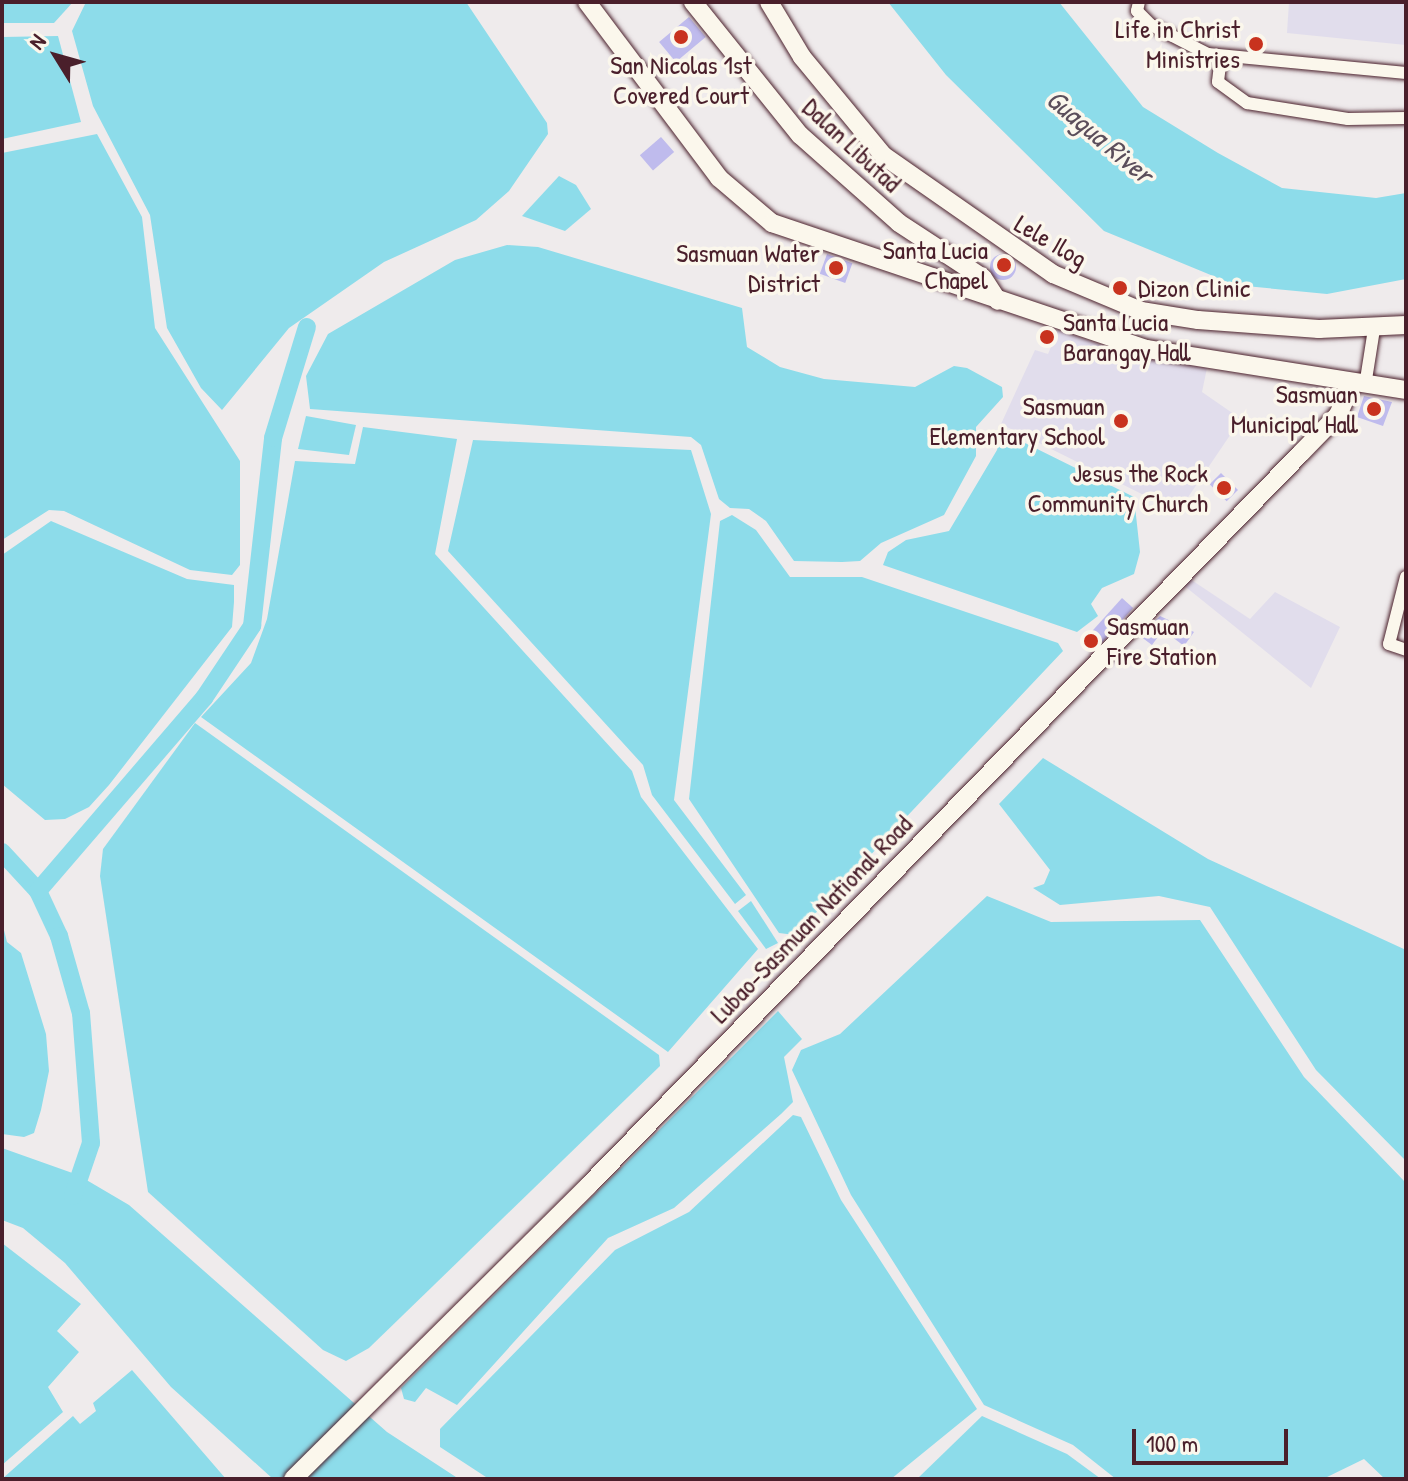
<!DOCTYPE html>
<style>
body{margin:0}
#map{position:relative;width:1408px;height:1481px;overflow:hidden;background:#efebec;font-family:"Patrick Hand",sans-serif}
div>[style]{position:absolute}
[style*='--x']{left:calc(var(--x)*1px);top:calc(var(--y)*1px);width:calc(var(--w)*1px);rotate:calc(var(--a)*1deg)}
.built>*{inset:0;background:#e1ddec}
.water>*{inset:0;background:#8ddcea}
.river>*{height:18px;margin:-9px;padding:0 9px;transform-origin:9px;border-radius:9px;background:#8ddcea}
.building>*{inset:0;background:#bfbbed;transform-origin:0 0}
.round{border-radius:50%}
.roads{filter:drop-shadow(0 0 2px #4a1f2b) drop-shadow(0 0 2px #4a1f2b)}
.street>*{height:12px;margin:-6px;padding:0 6px;transform-origin:6px;border-radius:6px;background:#fbf7ec}
.secondary>*{height:18px;margin:-9px;padding:0 9px;transform-origin:9px;border-radius:9px;background:#fbf7ec}
.dots>*{width:22px;height:22px;translate:-50% -50%;box-sizing:border-box;border:4px solid #fbf7ec;border-radius:50%}
span{translate:-50% -50%;white-space:nowrap;text-align:center;line-height:1.15;-webkit-text-stroke:7px #fbf7ec;paint-order:stroke}
.poi-label{font-size:26px;color:#4a1f2b}
.right{translate:-100% -50%;text-align:right}
.left{translate:0 -50%;text-align:left}
.street-label{font-size:26px;color:#4a1f2b}
.water-label{font-size:28px;color:#5b4e5b;font-style:italic}
.frame{position:absolute;inset:0;border:4px solid #4a1f2b;pointer-events:none}
.north{position:absolute;left:16px;top:16px;width:80px;height:80px;-webkit-text-stroke:6px #fbf7ec;paint-order:stroke;rotate:307deg;font-size:22px;font-weight:700;line-height:32px;text-align:center;color:#4a1f2b}
.north::after{content:'';display:block;margin:auto;width:28px;height:36px;background:#4a1f2b;clip-path:polygon(50% 0,100% 100%,50% 72%,0 100%)}
.scale{position:absolute;left:1132px;top:1429px;width:156px;height:36px;box-sizing:border-box;border:4px solid #4a1f2b;border-top:0;padding-left:10px;font-size:24px;line-height:28px;white-space:nowrap;color:#4a1f2b;-webkit-text-stroke:6px #fbf7ec;paint-order:stroke}
</style>
<div id="map">
<div class="built">
<i style="clip-path:polygon(1289px 2px,1406px 2px,1406px 45px,1287px 33px)"></i>
<i style="clip-path:polygon(1058px 330px,1127px 354px,1207px 368px,1202px 392px,1241px 419px,1178px 512px,1001px 424px,1035px 350px,1048px 354px)"></i>
<i style="clip-path:polygon(1187px 577px,1250px 619px,1275px 592px,1340px 627px,1311px 688px,1182px 584px)"></i>
</div>
<div class="water">
<i style="clip-path:polygon(2px 2px,73px 2px,54px 23px,2px 23px)"></i>
<i style="clip-path:polygon(86px 2px,466px 2px,547px 123px,548px 134px,509px 191px,476px 220px,384px 262px,289px 328px,222px 410px,201px 388px,167px 328px,150px 215px,93px 106px,72px 31px)"></i>
<i style="clip-path:polygon(888px 2px,1059px 2px,1143px 107px,1218px 153px,1282px 188px,1376px 198px,1406px 193px,1406px 279px,1327px 294px,1235px 285px,1104px 231px,946px 75px)"></i>
<i style="clip-path:polygon(58px 36px,81px 122px,2px 139px,2px 37px)"></i>
<i style="clip-path:polygon(97px 134px,142px 217px,155px 328px,240px 461px,240px 565px,232px 575px,190px 570px,64px 511px,49px 510px,2px 540px,2px 153px)"></i>
<i style="clip-path:polygon(559px 176px,576px 185px,591px 209px,565px 231px,522px 216px)"></i>
<i style="clip-path:polygon(507px 245px,538px 247px,742px 308px,747px 347px,780px 367px,824px 379px,915px 387px,954px 366px,967px 368px,1002px 387px,1003px 397px,976px 427px,976px 456px,944px 515px,881px 543px,860px 561px,842px 562px,794px 561px,766px 521px,749px 509px,730px 508px,719px 499px,701px 445px,691px 437px,310px 409px,306px 376px,328px 334px,455px 260px)"></i>
<i style="clip-path:polygon(306px 416px,356px 425px,349px 455px,298px 449px)"></i>
<i style="clip-path:polygon(363px 427px,457px 439px,435px 554px,632px 771px,641px 797px,758px 949px,668px 1052px,201px 717px,251px 663px,267px 619px,295px 461px,355px 464px)"></i>
<i style="clip-path:polygon(1001px 431px,1134px 497px,1140px 552px,1134px 574px,1102px 588px,1091px 604px,1098px 616px,1077px 632px,883px 565px,888px 552px,906px 540px,949px 531px,997px 450px)"></i>
<i style="clip-path:polygon(473px 440px,691px 450px,711px 514px,674px 800px,746px 895px,735px 904px,652px 795px,643px 765px,448px 551px)"></i>
<i style="clip-path:polygon(732px 515px,756px 530px,790px 577px,862px 577px,1058px 643px,1063px 651px,795px 935px,779px 933px,689px 799px,720px 521px)"></i>
<i style="clip-path:polygon(51px 521px,187px 579px,234px 585px,234px 602px,232px 627px,109px 785px,89px 807px,65px 819px,45px 820px,2px 784px,2px 555px)"></i>
<i style="clip-path:polygon(195px 723px,659px 1055px,660px 1066px,369px 1348px,346px 1361px,323px 1350px,148px 1192px,100px 876px,103px 849px)"></i>
<i style="clip-path:polygon(1043px 758px,1208px 859px,1406px 950px,1406px 1161px,1316px 1070px,1210px 907px,1159px 896px,1060px 905px,1033px 888px,1044px 884px,1050px 870px,999px 804px)"></i>
<i style="clip-path:polygon(987px 896px,1051px 922px,1200px 920px,1304px 1077px,1406px 1183px,1406px 1479px,1385px 1479px,1364px 1459px,1323px 1479px,1116px 1479px,1073px 1445px,984px 1405px,851px 1195px,792px 1070px,801px 1050px,840px 1034px)"></i>
<i style="clip-path:polygon(751px 901px,778px 943px,766px 949px,738px 911px)"></i>
<i style="clip-path:polygon(2px 922px,7px 942px,21px 953px,46px 1034px,49px 1071px,41px 1110px,34px 1133px,24px 1137px,2px 1134px)"></i>
<i style="clip-path:polygon(778px 1011px,802px 1039px,784px 1057px,793px 1102px,781px 1114px,674px 1208px,608px 1238px,457px 1405px,426px 1388px,415px 1402px,404px 1399px,401px 1388px)"></i>
<i style="clip-path:polygon(793px 1115px,801px 1117px,841px 1200px,977px 1409px,891px 1479px,489px 1479px,440px 1447px,440px 1429px,615px 1250px,689px 1212px)"></i>
<i style="clip-path:polygon(2px 1148px,78px 1175px,129px 1205px,387px 1432px,459px 1479px,273px 1479px,171px 1387px,65px 1263px,23px 1228px,2px 1220px)"></i>
<i style="clip-path:polygon(2px 1243px,81px 1304px,57px 1331px,79px 1352px,48px 1387px,63px 1412px,2px 1465px)"></i>
<i style="clip-path:polygon(132px 1370px,226px 1479px,2px 1479px,73px 1416px,80px 1424px,96px 1411px,93px 1403px)"></i>
<i style="clip-path:polygon(982px 1416px,1067px 1454px,1101px 1479px,917px 1479px)"></i>
</div>
<div class="river">
<i style="--x:2;--y:852;--w:53;--a:47.3"></i>
<i style="--x:38;--y:891;--w:50;--a:65"></i>
<i style="--x:59;--y:936;--w:80;--a:74.1"></i>
<i style="--x:81;--y:1013;--w:130;--a:85.6"></i>
<i style="--x:91;--y:1143;--w:56;--a:108.8"></i>
<i style="--x:38;--y:891;--w:255;--a:-49.3"></i>
<i style="--x:204;--y:698;--w:87;--a:-56.3"></i>
<i style="--x:252;--y:626;--w:189;--a:-83.6"></i>
<i style="--x:273;--y:438;--w:116;--a:-73"></i>
</div>
<div class="building">
<i style="left:689px;top:17px;width:26px;height:39px;rotate:50deg"></i>
<i style="left:661px;top:137px;width:20px;height:28px;rotate:49deg"></i>
<i style="left:827px;top:254px;width:27px;height:21px;rotate:20deg"></i>
<i class="round" style="left:990px;top:254px;width:26px;height:26px"></i>
<i style="clip-path:polygon(1364px 396px,1392px 402px,1383px 426px,1357px 417px)"></i>
<i style="left:1221px;top:473px;width:24px;height:16px;rotate:45deg"></i>
<i style="left:1122px;top:598px;width:15px;height:58px;rotate:42deg"></i>
<i style="clip-path:polygon(1160px 616px,1194px 632px,1184px 646px,1163px 630px,1152px 645px,1140px 636px)"></i>
</div>
<div class="roads">
<div class="street">
<i style="--x:1139;--y:2;--w:9;--a:103"></i>
<i style="--x:1137;--y:11;--w:20;--a:45"></i>
<i style="--x:1151;--y:25;--w:64;--a:27"></i>
<i style="--x:1208;--y:54;--w:199;--a:5.5"></i>
<i style="--x:1221;--y:57;--w:25;--a:97"></i>
<i style="--x:1218;--y:82;--w:36;--a:36"></i>
<i style="--x:1247;--y:103;--w:102;--a:9"></i>
<i style="--x:1348;--y:119;--w:58;--a:-1"></i>
<i style="--x:1365;--y:386;--w:58;--a:-81"></i>
<i style="--x:1406;--y:577;--w:69;--a:104.2"></i>
<i style="--x:1389;--y:644;--w:18;--a:19"></i>
</div>
<div class="secondary">
<i style="--x:587;--y:2;--w:220;--a:53.1"></i>
<i style="--x:719;--y:178;--w:70;--a:40.3"></i>
<i style="--x:772;--y:223;--w:396;--a:18.6"></i>
<i style="--x:1147;--y:349;--w:262;--a:9"></i>
<i style="--x:693;--y:2;--w:171;--a:51.2"></i>
<i style="--x:800;--y:135;--w:132;--a:41.6"></i>
<i style="--x:899;--y:223;--w:100;--a:33.2"></i>
<i style="--x:983;--y:278;--w:27;--a:57"></i>
<i style="--x:769;--y:2;--w:64;--a:59"></i>
<i style="--x:802;--y:57;--w:129;--a:50.4"></i>
<i style="--x:884;--y:156;--w:206;--a:34.9"></i>
<i style="--x:1053;--y:274;--w:95;--a:22.8"></i>
<i style="--x:1141;--y:311;--w:58;--a:9"></i>
<i style="--x:1198;--y:320;--w:121;--a:4.3"></i>
<i style="--x:1319;--y:329;--w:87;--a:-2.6"></i>
<i style="--x:293;--y:1479;--w:416;--a:-44.8"></i>
<i style="--x:588;--y:1186;--w:1023;--a:-45.79"></i>
<i style="--x:1301;--y:453;--w:53;--a:-45.8"></i>
<i style="--x:1338;--y:415;--w:34;--a:-66"></i>
</div>
</div>
<div class="dots">
<i style="left:681px;top:37px;background:#c8321e"></i>
<i style="left:1256px;top:44px;background:#c8321e"></i>
<i style="left:1004px;top:265px;background:#c8321e"></i>
<i style="left:836px;top:268px;background:#c8321e"></i>
<i style="left:1120px;top:288px;background:#c8321e"></i>
<i style="left:1047px;top:337px;background:#c8321e"></i>
<i style="left:1374px;top:409px;background:#c8321e"></i>
<i style="left:1121px;top:421px;background:#c8321e"></i>
<i style="left:1224px;top:488px;background:#c8321e"></i>
<i style="left:1091px;top:641px;background:#c8321e"></i>
</div>
<div class="poi-label">
<span class="right" style="left:1240px;top:44px">Life in Christ<br>Ministries</span>
<span style="left:681px;top:80px">San Nicolas 1st<br>Covered Court</span>
<span class="right" style="left:988px;top:265px">Santa Lucia<br>Chapel</span>
<span class="right" style="left:820px;top:268px">Sasmuan Water<br>District</span>
<span class="left" style="left:1138px;top:288px">Dizon Clinic</span>
<span class="left" style="left:1063px;top:337px">Santa Lucia<br>Barangay Hall</span>
<span class="right" style="left:1358px;top:409px">Sasmuan<br>Municipal Hall</span>
<span class="right" style="left:1105px;top:421px">Sasmuan<br>Elementary School</span>
<span class="right" style="left:1208px;top:488px">Jesus the Rock<br>Community Church</span>
<span class="left" style="left:1107px;top:641px">Sasmuan<br>Fire Station</span>
</div>
<div class="street-label">
<span style="left:852px;top:145px;rotate:43deg">Dalan Libutad</span>
<span style="left:1051px;top:241px;rotate:30deg">Lele Ilog</span>
<span style="left:811px;top:919px;rotate:-46deg">Lubao-Sasmuan National Road</span>
</div>
<div class="water-label">
<span style="left:1100px;top:136px;rotate:40deg">Guagua River</span>
</div>
<div class="frame"></div>
<div class="north">N</div>
<div class="scale">100 m</div>
</div>
